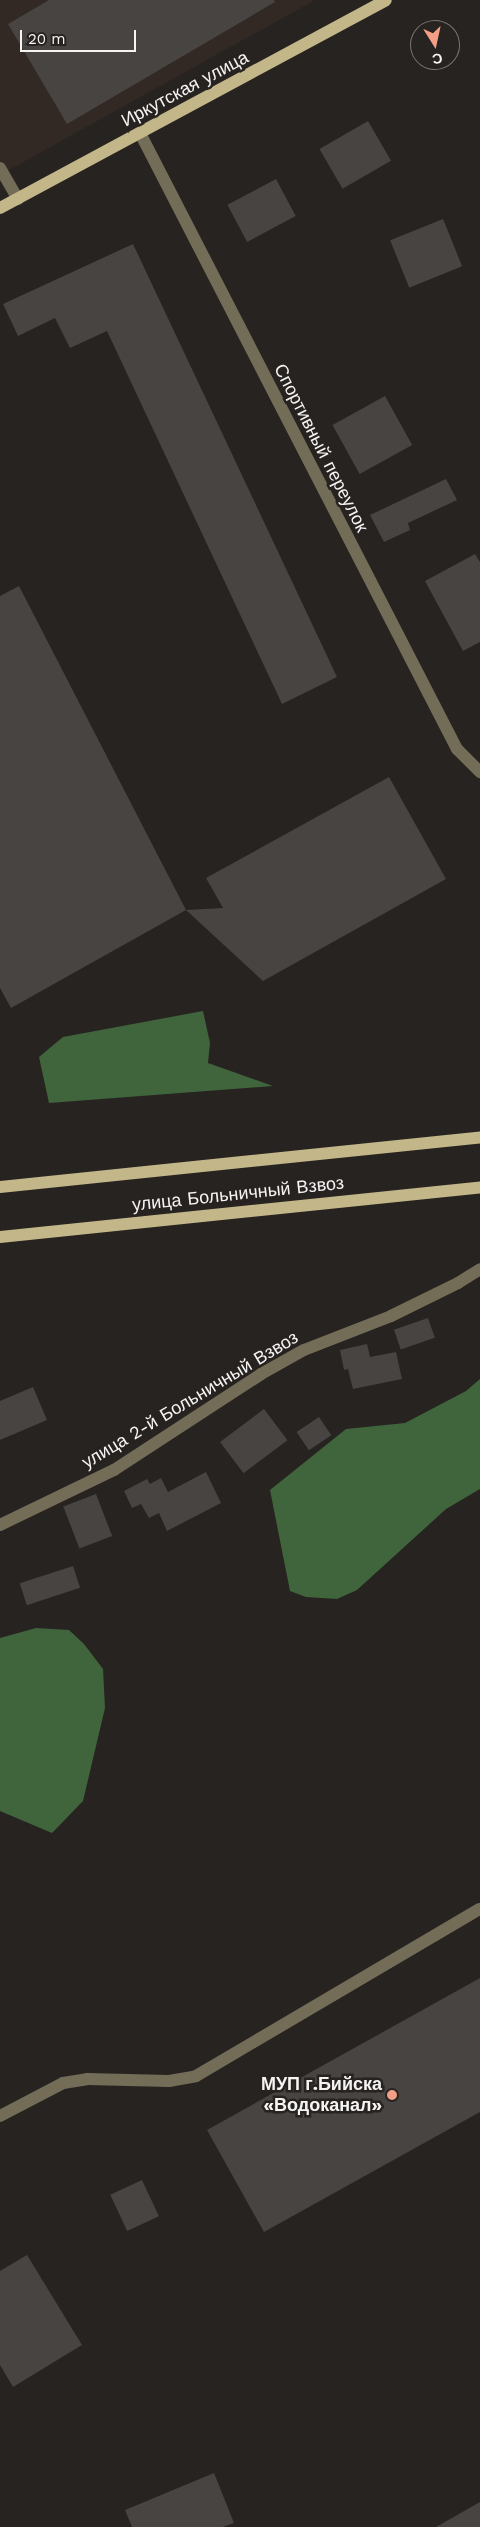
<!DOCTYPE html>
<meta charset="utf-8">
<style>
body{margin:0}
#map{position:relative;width:480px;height:2527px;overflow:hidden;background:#262321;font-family:"Work Sans",sans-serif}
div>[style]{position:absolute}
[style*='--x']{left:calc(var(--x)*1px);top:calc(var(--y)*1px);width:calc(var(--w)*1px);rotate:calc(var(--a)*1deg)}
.built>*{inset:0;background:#322924}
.forest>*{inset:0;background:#40643c}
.building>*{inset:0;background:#474442;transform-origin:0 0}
.minor>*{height:12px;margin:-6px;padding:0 6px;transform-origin:6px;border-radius:6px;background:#736c57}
.major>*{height:12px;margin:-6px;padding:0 6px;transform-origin:6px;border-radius:6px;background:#c3b688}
.dots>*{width:14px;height:14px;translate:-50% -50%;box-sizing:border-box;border:2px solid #262321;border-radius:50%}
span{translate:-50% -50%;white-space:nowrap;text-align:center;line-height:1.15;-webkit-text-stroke:5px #262321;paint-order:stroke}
.street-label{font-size:18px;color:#f6f4f3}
.poi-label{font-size:18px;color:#f6f4f3;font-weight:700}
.right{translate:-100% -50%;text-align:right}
.north{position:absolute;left:410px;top:20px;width:50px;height:50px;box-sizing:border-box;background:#262321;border:1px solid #797775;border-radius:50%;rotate:170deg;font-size:14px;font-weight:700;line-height:20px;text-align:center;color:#f6f4f3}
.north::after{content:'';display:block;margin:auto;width:18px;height:22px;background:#f39f85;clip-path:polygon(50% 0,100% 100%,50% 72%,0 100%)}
.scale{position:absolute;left:20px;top:30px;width:116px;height:22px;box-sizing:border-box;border:2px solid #f6f4f3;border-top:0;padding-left:6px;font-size:15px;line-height:18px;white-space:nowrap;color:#f6f4f3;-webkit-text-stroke:4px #262321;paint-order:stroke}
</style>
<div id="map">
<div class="built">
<i style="clip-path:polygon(0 0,315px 0,0 175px)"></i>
</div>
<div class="forest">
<i style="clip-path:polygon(203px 1011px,210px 1043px,208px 1063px,273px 1086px,49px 1103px,39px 1057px,63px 1037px)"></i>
<i style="clip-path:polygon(480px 1379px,480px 1489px,446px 1509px,357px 1590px,337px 1599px,306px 1597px,290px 1591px,270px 1490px,346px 1429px,405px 1423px,466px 1391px)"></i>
<i style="clip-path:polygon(36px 1628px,69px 1630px,84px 1644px,103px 1669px,105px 1708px,83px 1801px,52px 1833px,0 1811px,0 1638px)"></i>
</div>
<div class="building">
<i style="clip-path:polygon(49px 0,274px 0,275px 2px,67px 124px,8px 24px)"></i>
<i style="left:368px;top:121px;width:46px;height:56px;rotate:60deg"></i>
<i style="left:276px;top:179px;width:42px;height:55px;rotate:62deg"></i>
<i style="left:443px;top:219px;width:51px;height:57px;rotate:68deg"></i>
<i style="clip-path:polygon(133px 244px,337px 677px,282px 704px,107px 331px,70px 348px,55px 318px,18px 336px,3px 304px)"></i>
<i style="left:385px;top:396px;width:56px;height:60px;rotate:61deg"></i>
<i style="clip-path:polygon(446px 479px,457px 500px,408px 523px,410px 530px,384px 542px,370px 515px)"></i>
<i style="clip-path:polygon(475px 554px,480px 562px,480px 642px,463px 651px,425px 581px)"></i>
<i style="clip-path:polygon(19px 586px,186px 910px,11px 1008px,0 988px,0 596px)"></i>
<i style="clip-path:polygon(389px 777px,446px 879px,263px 981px,186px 910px,223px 908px,206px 878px)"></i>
<i style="left:428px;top:1318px;width:21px;height:36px;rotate:71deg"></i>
<i style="clip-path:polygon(367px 1344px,370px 1357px,396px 1352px,402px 1379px,353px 1389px,348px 1369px,344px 1370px,340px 1350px)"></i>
<i style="clip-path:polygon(33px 1387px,47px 1420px,0 1440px,0 1401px)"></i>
<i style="left:264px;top:1409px;width:39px;height:55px;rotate:53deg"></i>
<i style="left:319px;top:1417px;width:22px;height:27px;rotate:56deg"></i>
<i style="clip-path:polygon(206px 1472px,221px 1503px,167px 1531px,159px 1513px,149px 1518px,141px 1504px,132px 1508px,124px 1491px,147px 1479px,150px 1484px,161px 1478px,168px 1492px)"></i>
<i style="left:96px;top:1494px;width:45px;height:35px;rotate:69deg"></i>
<i style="left:73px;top:1566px;width:23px;height:56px;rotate:72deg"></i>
<i style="clip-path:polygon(480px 1978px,480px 2112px,264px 2232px,207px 2130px)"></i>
<i style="left:142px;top:2180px;width:40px;height:35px;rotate:65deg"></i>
<i style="clip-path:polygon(27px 2255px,82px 2345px,13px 2387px,0 2365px,0 2271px)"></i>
<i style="clip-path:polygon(214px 2473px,234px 2523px,223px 2527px,132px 2527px,125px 2510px)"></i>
<i style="clip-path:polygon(480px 2502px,480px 2527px,436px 2527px)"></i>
</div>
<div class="minor">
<i style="--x:140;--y:133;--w:693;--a:62.77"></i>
<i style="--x:457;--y:749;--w:33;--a:45"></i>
<i style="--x:0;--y:168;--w:36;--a:60"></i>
<i style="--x:0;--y:1525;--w:127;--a:-25.8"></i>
<i style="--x:114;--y:1470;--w:176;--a:-33.1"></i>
<i style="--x:261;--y:1374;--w:49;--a:-29.2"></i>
<i style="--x:304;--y:1350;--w:93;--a:-21.3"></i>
<i style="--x:391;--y:1316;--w:75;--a:-26.2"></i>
<i style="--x:458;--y:1283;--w:26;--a:-32"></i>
<i style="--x:0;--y:2116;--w:71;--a:-27.6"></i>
<i style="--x:63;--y:2083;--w:24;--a:-9"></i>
<i style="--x:87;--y:2079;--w:82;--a:1.4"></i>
<i style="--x:169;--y:2081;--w:27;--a:-10"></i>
<i style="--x:196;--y:2076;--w:329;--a:-30.5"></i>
</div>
<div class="major">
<i style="--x:0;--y:208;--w:438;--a:-28.3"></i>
<i style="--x:0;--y:1187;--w:483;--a:-5.9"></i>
<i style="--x:0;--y:1237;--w:483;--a:-5.9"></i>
</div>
<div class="dots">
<i style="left:392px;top:2095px;background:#f39f85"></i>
</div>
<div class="street-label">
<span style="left:185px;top:89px;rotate:-28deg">Иркутская улица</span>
<span style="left:321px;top:448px;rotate:63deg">Спортивный переулок</span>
<span style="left:238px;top:1194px;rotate:-6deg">улица Больничный Взвоз</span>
<span style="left:190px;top:1400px;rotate:-31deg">улица 2-й Больничный Взвоз</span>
</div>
<div class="poi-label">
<span class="right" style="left:382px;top:2095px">МУП г.Бийска<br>«Водоканал»</span>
</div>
<div class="north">С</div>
<div class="scale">20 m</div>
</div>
